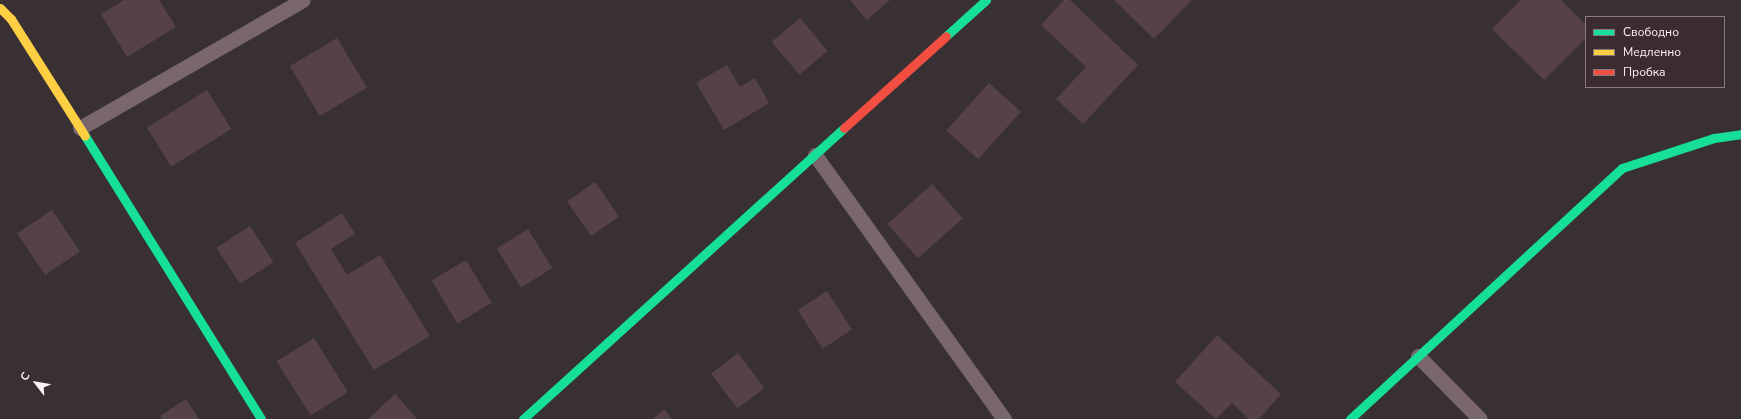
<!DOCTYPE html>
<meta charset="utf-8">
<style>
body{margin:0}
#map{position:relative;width:1741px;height:419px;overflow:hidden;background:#383033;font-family:"Nunito Sans",sans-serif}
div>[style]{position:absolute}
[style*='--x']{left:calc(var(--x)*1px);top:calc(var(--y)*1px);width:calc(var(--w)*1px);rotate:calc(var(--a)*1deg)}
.building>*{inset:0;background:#56414b;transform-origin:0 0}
.lane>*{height:15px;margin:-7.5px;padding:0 7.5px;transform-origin:7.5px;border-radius:7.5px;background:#79666f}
.fast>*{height:9px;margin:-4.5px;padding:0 4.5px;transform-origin:4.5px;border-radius:4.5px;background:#16e098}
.slow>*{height:9px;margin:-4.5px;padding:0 4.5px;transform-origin:4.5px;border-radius:4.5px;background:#ffcf43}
.jam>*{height:9px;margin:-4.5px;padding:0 4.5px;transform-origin:4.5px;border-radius:4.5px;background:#f24e42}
span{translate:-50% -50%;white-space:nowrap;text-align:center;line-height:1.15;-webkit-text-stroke:3px #3b2c32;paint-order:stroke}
.legend{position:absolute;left:1585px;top:16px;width:140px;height:72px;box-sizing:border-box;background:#3b2c32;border:1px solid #897b80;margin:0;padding:5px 7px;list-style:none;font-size:12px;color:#fdf2f6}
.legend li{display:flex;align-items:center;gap:8px;height:20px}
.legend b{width:20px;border:1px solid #897b80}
.north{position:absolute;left:16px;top:363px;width:40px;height:40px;-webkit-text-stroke:3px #3b2c32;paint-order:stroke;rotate:301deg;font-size:11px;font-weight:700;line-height:16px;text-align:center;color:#fdf2f6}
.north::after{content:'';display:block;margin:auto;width:14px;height:18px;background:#fdf2f6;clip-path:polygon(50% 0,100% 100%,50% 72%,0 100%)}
</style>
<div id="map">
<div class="building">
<i style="clip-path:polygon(124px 0,159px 0,176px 27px,127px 57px,101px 14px)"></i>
<i style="clip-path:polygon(850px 0,890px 0,867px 20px)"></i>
<i style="clip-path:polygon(1064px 0,1070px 0,1138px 65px,1083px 124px,1056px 99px,1086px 67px,1041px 25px)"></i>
<i style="clip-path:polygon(1114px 0,1192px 0,1154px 39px)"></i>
<i style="clip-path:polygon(1521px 0,1561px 0,1586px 25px,1586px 38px,1544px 80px,1492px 29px)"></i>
<i style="left:800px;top:18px;width:43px;height:37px;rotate:50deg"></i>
<i style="left:337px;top:38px;width:58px;height:55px;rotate:59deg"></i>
<i style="clip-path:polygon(727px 65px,740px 87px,755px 78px,769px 103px,724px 130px,696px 83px)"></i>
<i style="left:989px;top:83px;width:43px;height:64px;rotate:42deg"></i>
<i style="left:207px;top:90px;width:46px;height:71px;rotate:58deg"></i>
<i style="left:595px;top:182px;width:42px;height:34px;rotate:55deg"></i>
<i style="left:932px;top:184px;width:46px;height:60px;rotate:48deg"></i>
<i style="left:52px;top:210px;width:50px;height:42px;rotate:56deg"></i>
<i style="clip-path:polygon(342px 213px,355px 234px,331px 249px,347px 275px,380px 255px,430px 336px,374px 370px,295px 243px)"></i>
<i style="left:250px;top:226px;width:43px;height:40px;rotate:57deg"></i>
<i style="left:528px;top:229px;width:46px;height:37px;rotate:58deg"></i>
<i style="left:466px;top:260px;width:50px;height:40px;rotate:59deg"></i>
<i style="left:827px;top:291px;width:46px;height:35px;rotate:57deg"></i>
<i style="clip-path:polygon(1217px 335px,1281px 394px,1259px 419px,1249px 419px,1232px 403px,1216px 419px,1175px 382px)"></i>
<i style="left:314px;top:338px;width:64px;height:44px;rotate:58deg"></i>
<i style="left:738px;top:353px;width:44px;height:34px;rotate:53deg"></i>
<i style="clip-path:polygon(395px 394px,417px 419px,370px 419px,369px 418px)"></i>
<i style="clip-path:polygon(186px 399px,199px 419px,162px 419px,160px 416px)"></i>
<i style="clip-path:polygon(664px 409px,672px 419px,653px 419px)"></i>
</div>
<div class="lane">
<i style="--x:80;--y:128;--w:257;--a:-29.9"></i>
<i style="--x:815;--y:155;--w:325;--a:54.4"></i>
<i style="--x:1418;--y:356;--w:88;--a:45.5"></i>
</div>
<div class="fast">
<i style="--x:946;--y:36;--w:54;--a:-42"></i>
<i style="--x:85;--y:136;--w:333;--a:58.1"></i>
<i style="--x:523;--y:419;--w:433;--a:-42.2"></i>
<i style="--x:1350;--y:419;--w:370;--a:-42.7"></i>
<i style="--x:1622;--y:168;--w:97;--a:-18.1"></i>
<i style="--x:1714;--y:138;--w:27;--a:-8"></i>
</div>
<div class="slow">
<i style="--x:0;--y:8;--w:16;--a:45"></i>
<i style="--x:11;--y:19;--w:138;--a:57.7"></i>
</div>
<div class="jam">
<i style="--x:844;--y:128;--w:137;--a:-42"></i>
</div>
<ul class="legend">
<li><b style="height:5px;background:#16e098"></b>Свободно</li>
<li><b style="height:5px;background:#ffcf43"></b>Медленно</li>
<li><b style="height:5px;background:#f24e42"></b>Пробка</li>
</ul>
<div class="north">С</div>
</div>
